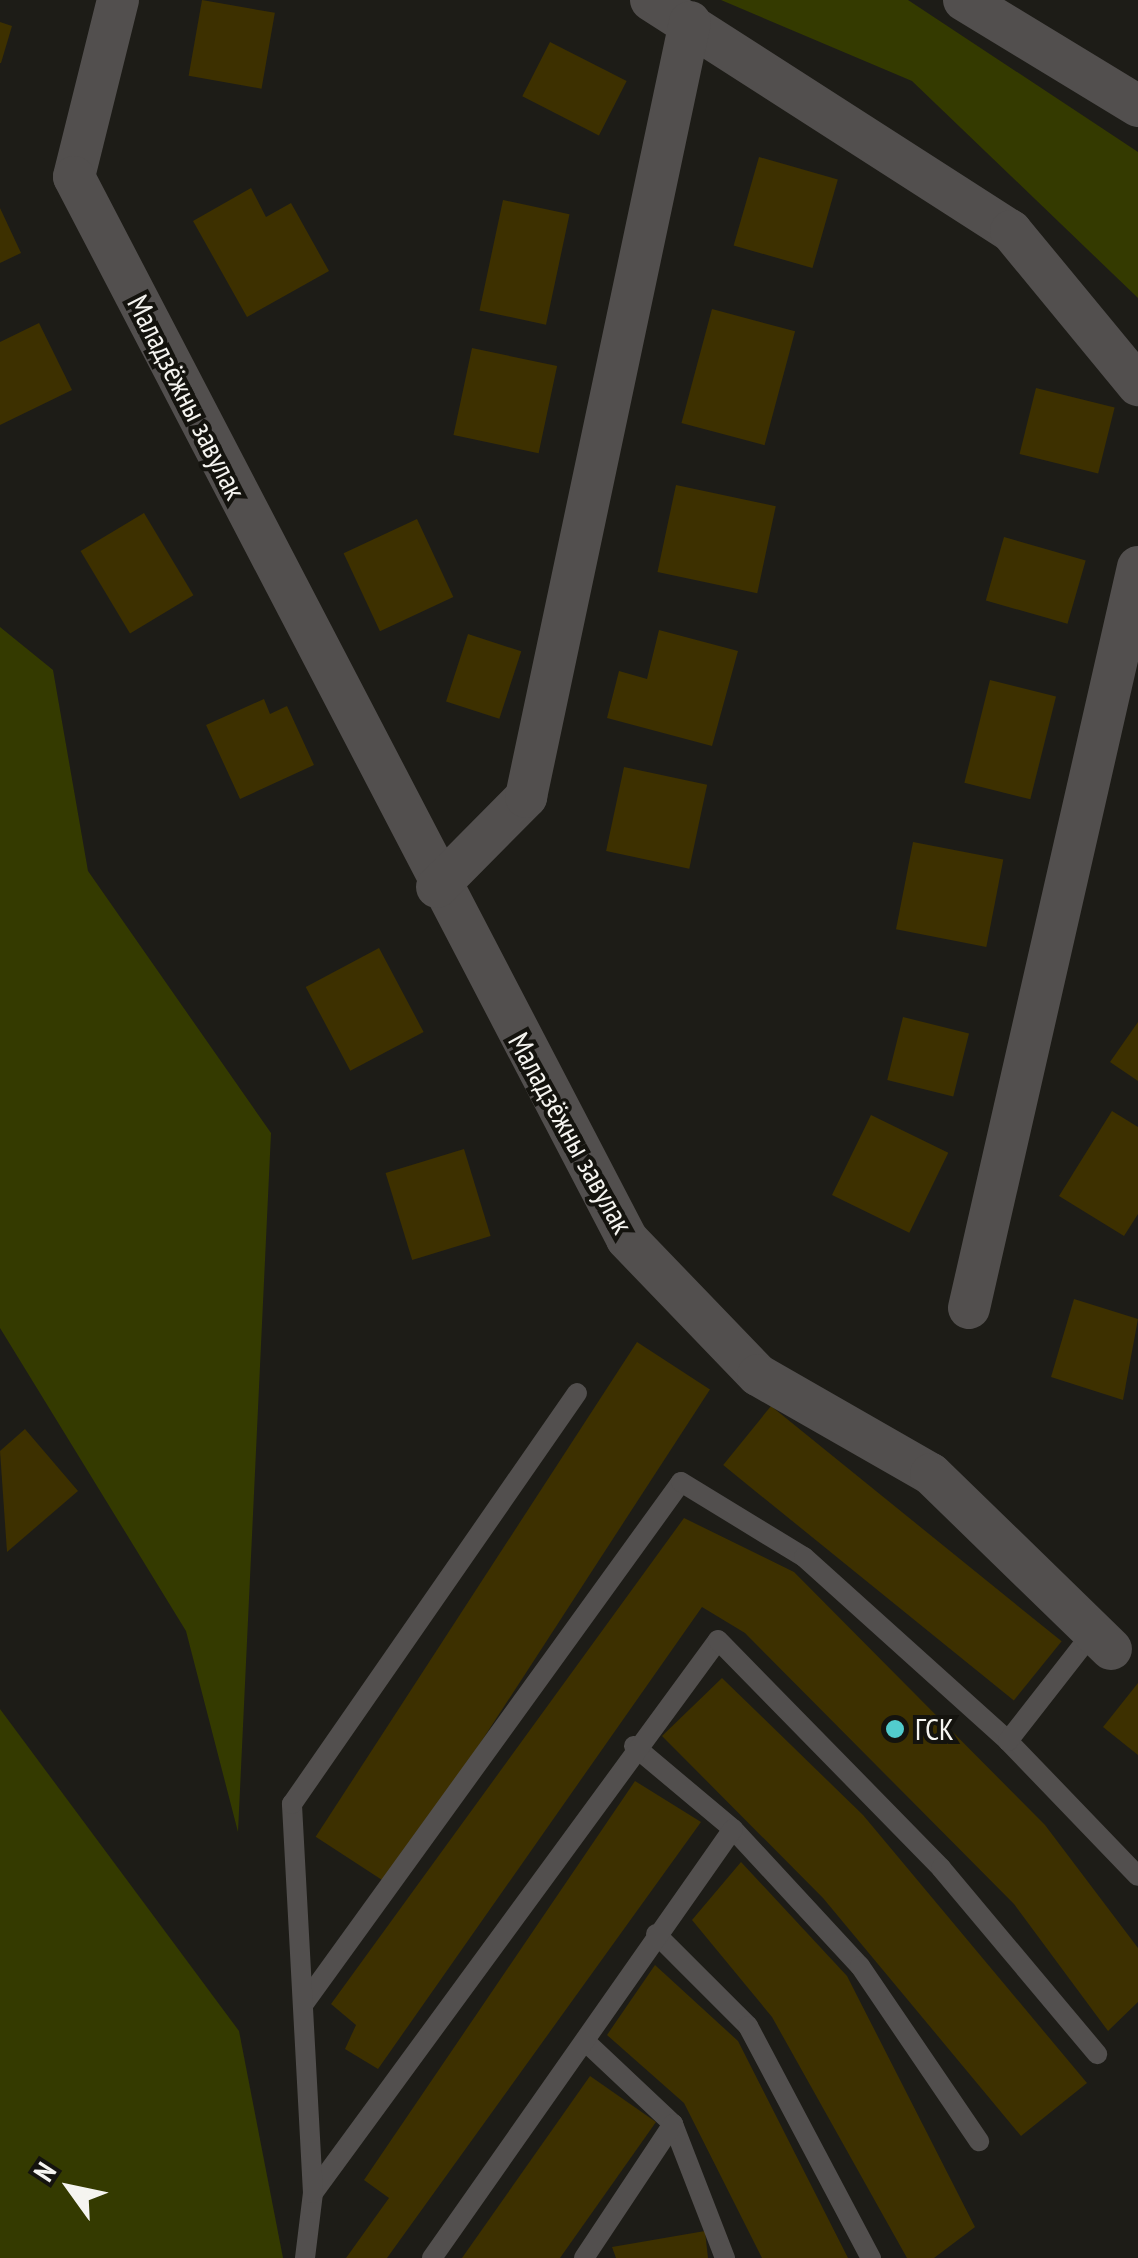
<!DOCTYPE html>
<meta charset="utf-8">
<style>
body{margin:0}
#map{position:relative;width:1138px;height:2258px;overflow:hidden;background:#1d1c17;font-family:"PT Sans Narrow",sans-serif}
div>[style]{position:absolute}
[style*='--x']{left:calc(var(--x)*1px);top:calc(var(--y)*1px);width:calc(var(--w)*1px);rotate:calc(var(--a)*1deg)}
.green>*{inset:0;background:#343a00}
.building>*{inset:0;background:#3d3000;transform-origin:0 0}
.service>*{height:20px;margin:-10px;padding:0 10px;transform-origin:10px;border-radius:10px;background:#524f4e}
.minor>*{height:42px;margin:-21px;padding:0 21px;transform-origin:21px;border-radius:21px;background:#524f4e}
.dots>*{width:28px;height:28px;translate:-50% -50%;box-sizing:border-box;border:5px solid #14130e;border-radius:50%}
span{translate:-50% -50%;white-space:nowrap;text-align:center;line-height:1.15;-webkit-text-stroke:8px #14130e;paint-order:stroke}
.street-label{font-size:30px;color:#f5f4f0}
.poi-label{font-size:30px;color:#f5f4f0}
.left{translate:0 -50%;text-align:left}
.north{position:absolute;left:20px;top:2138px;width:100px;height:100px;-webkit-text-stroke:8px #14130e;paint-order:stroke;rotate:303deg;font-size:28px;font-weight:700;line-height:40px;text-align:center;color:#f5f4f0}
.north::after{content:'';display:block;margin:auto;width:35px;height:45px;background:#f5f4f0;clip-path:polygon(50% 0,100% 100%,50% 72%,0 100%)}
</style>
<div id="map">
<div class="green">
<i style="clip-path:polygon(721px 0,908px 0,1138px 152px,1138px 298px,912px 81px)"></i>
<i style="clip-path:polygon(0 627px,53px 670px,88px 871px,271px 1133px,238px 1832px,186px 1631px,0 1328px)"></i>
<i style="clip-path:polygon(0 1709px,239px 2031px,283px 2258px,0 2258px)"></i>
</div>
<div class="building">
<i style="left:202px;top:0;width:74px;height:77px;rotate:10deg"></i>
<i style="clip-path:polygon(0 22px,12px 26px,1px 63px,0 63px)"></i>
<i style="left:550px;top:42px;width:86px;height:61px;rotate:27deg"></i>
<i style="left:759px;top:157px;width:82px;height:92px;rotate:16deg"></i>
<i style="clip-path:polygon(251px 188px,266px 217px,291px 203px,329px 271px,247px 317px,193px 221px)"></i>
<i style="left:503px;top:200px;width:68px;height:113px;rotate:12deg"></i>
<i style="clip-path:polygon(0 208px,21px 253px,0 263px)"></i>
<i style="left:712px;top:309px;width:86px;height:118px;rotate:15deg"></i>
<i style="clip-path:polygon(39px 323px,72px 390px,0 425px,0 342px)"></i>
<i style="left:472px;top:348px;width:87px;height:89px;rotate:12deg"></i>
<i style="left:1036px;top:388px;width:81px;height:68px;rotate:14deg"></i>
<i style="left:676px;top:485px;width:102px;height:89px;rotate:12deg"></i>
<i style="left:144px;top:513px;width:96px;height:74px;rotate:59deg"></i>
<i style="left:417px;top:519px;width:86px;height:81px;rotate:65deg"></i>
<i style="left:1004px;top:537px;width:85px;height:66px;rotate:16deg"></i>
<i style="clip-path:polygon(659px 630px,738px 651px,712px 746px,607px 718px,619px 671px,647px 679px)"></i>
<i style="left:468px;top:634px;width:56px;height:71px;rotate:18deg"></i>
<i style="left:990px;top:680px;width:68px;height:106px;rotate:14deg"></i>
<i style="clip-path:polygon(264px 699px,270px 714px,287px 706px,314px 765px,240px 799px,206px 725px)"></i>
<i style="left:624px;top:767px;width:85px;height:86px;rotate:12deg"></i>
<i style="left:913px;top:842px;width:92px;height:89px;rotate:11deg"></i>
<i style="left:379px;top:948px;width:95px;height:83px;rotate:62deg"></i>
<i style="left:903px;top:1017px;width:68px;height:65px;rotate:14deg"></i>
<i style="clip-path:polygon(1138px 1022px,1138px 1081px,1110px 1062px)"></i>
<i style="clip-path:polygon(1112px 1111px,1138px 1127px,1138px 1214px,1124px 1236px,1059px 1196px)"></i>
<i style="left:871px;top:1115px;width:86px;height:89px;rotate:26deg"></i>
<i style="left:464px;top:1149px;width:91px;height:82px;rotate:73deg"></i>
<i style="clip-path:polygon(1074px 1299px,1138px 1319px,1123px 1400px,1051px 1377px)"></i>
<i style="left:637px;top:1342px;width:87px;height:590px;rotate:33deg"></i>
<i style="left:771px;top:1406px;width:374px;height:76px;rotate:39deg"></i>
<i style="clip-path:polygon(25px 1429px,78px 1491px,7px 1552px,0 1451px)"></i>
<i style="clip-path:polygon(684px 1518px,794px 1572px,1045px 1825px,1138px 1948px,1138px 2002px,1108px 2031px,1014px 1904px,745px 1633px,702px 1607px,378px 2069px,345px 2049px,356px 2025px,331px 2004px)"></i>
<i style="clip-path:polygon(722px 1678px,863px 1815px,1087px 2083px,1021px 2136px,823px 1898px,662px 1736px)"></i>
<i style="clip-path:polygon(1138px 1683px,1138px 1755px,1103px 1727px)"></i>
<i style="clip-path:polygon(635px 1781px,701px 1822px,387px 2258px,346px 2258px,389px 2198px,364px 2180px)"></i>
<i style="clip-path:polygon(741px 1862px,847px 1976px,975px 2227px,934px 2258px,907px 2258px,772px 2017px,692px 1920px)"></i>
<i style="clip-path:polygon(655px 1965px,738px 2041px,848px 2258px,762px 2258px,684px 2103px,607px 2035px)"></i>
<i style="clip-path:polygon(590px 2076px,656px 2122px,560px 2258px,462px 2258px)"></i>
<i style="clip-path:polygon(705px 2231px,708px 2258px,616px 2258px,612px 2247px)"></i>
</div>
<div class="service">
<i style="--x:1008;--y:1741;--w:187;--a:46.1"></i>
<i style="--x:634;--y:1746;--w:129;--a:40"></i>
<i style="--x:733;--y:1829;--w:187;--a:47.2"></i>
<i style="--x:860;--y:1966;--w:212;--a:55.8"></i>
<i style="--x:656;--y:1934;--w:130;--a:45"></i>
<i style="--x:748;--y:2026;--w:263;--a:62.1"></i>
<i style="--x:303;--y:2005;--w:645;--a:-54.14"></i>
<i style="--x:681;--y:1482;--w:144;--a:31.4"></i>
<i style="--x:804;--y:1557;--w:275;--a:42"></i>
<i style="--x:1008;--y:1741;--w:133;--a:-52"></i>
<i style="--x:586;--y:2042;--w:120;--a:43.3"></i>
<i style="--x:673;--y:2124;--w:144;--a:68.8"></i>
<i style="--x:313;--y:2193;--w:685;--a:-53.78"></i>
<i style="--x:718;--y:1640;--w:319;--a:45.6"></i>
<i style="--x:941;--y:1868;--w:243;--a:50"></i>
<i style="--x:305;--y:2258;--w:65;--a:-83"></i>
<i style="--x:313;--y:2193;--w:390;--a:-93.1"></i>
<i style="--x:292;--y:1804;--w:500;--a:-55.26"></i>
<i style="--x:432;--y:2258;--w:524;--a:-54.95"></i>
<i style="--x:584;--y:2258;--w:161;--a:-56.4"></i>
</div>
<div class="minor">
<i style="--x:118;--y:0;--w:182;--a:104"></i>
<i style="--x:74;--y:177;--w:1197;--a:62.49"></i>
<i style="--x:627;--y:1239;--w:189;--a:46.1"></i>
<i style="--x:758;--y:1375;--w:199;--a:29.8"></i>
<i style="--x:931;--y:1474;--w:251;--a:44.2"></i>
<i style="--x:651;--y:0;--w:428;--a:32.7"></i>
<i style="--x:1011;--y:231;--w:200;--a:50.5"></i>
<i style="--x:964;--y:0;--w:204;--a:31.3"></i>
<i style="--x:437;--y:887;--w:127;--a:-45.3"></i>
<i style="--x:526;--y:797;--w:792;--a:-78.05"></i>
<i style="--x:969;--y:1308;--w:760;--a:-77.15"></i>
</div>
<div class="dots">
<i style="left:895px;top:1729px;background:#52cdcd"></i>
</div>
<div class="street-label">
<span style="left:187px;top:397px;rotate:63deg">Маладзёжны завулак</span>
<span style="left:571px;top:1133px;rotate:61deg">Маладзёжны завулак</span>
</div>
<div class="poi-label">
<span class="left" style="left:915px;top:1729px">ГСК</span>
</div>
<div class="north">N</div>
</div>
